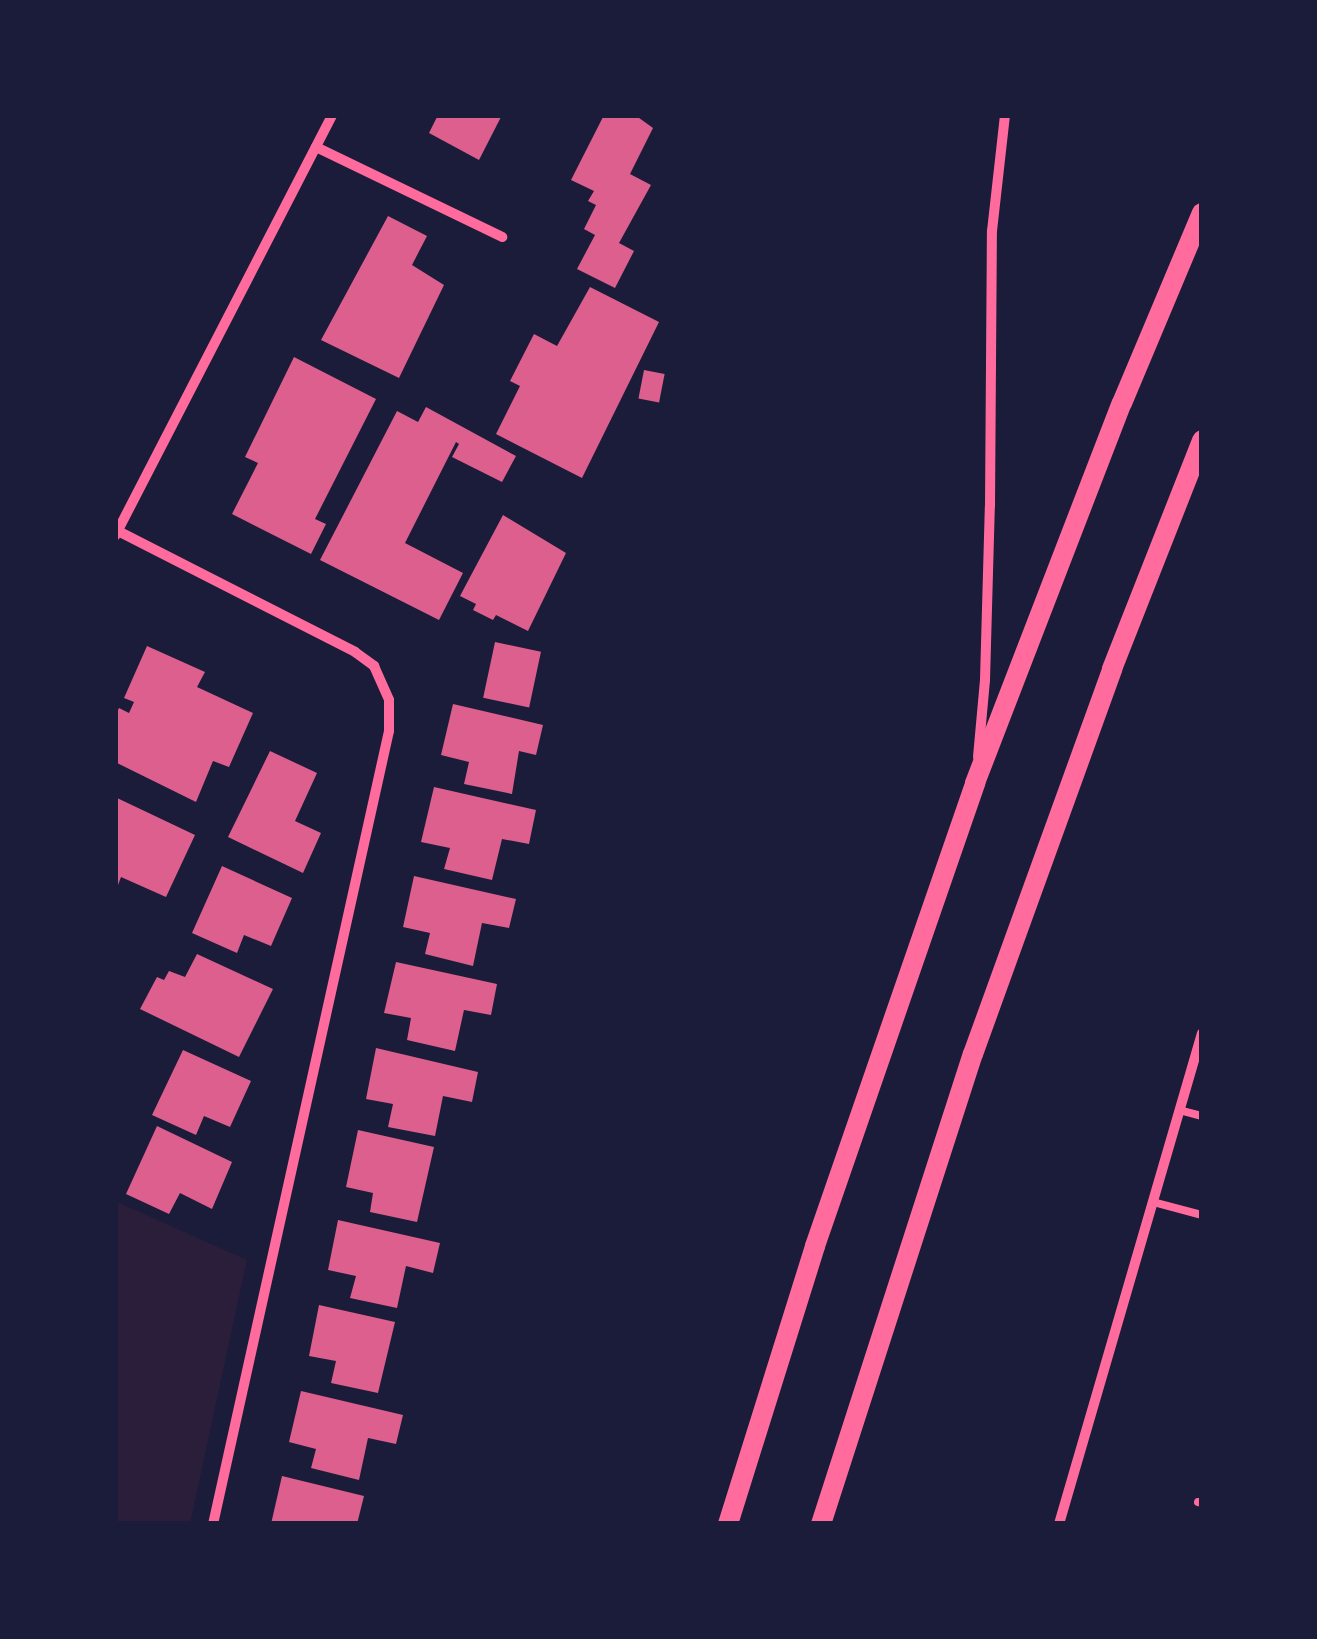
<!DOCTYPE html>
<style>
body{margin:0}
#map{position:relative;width:1317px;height:1639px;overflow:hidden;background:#1b1b3a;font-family:Raleway,sans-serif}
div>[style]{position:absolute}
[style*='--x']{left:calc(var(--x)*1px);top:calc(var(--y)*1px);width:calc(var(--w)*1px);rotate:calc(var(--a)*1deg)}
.green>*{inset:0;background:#2a1e3b}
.building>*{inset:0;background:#dd5f8e;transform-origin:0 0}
.service>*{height:8px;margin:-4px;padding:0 4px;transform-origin:4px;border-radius:4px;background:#ff6b9d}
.minor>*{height:10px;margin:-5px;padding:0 5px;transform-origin:5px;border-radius:5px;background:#ff6b9d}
.secondary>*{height:20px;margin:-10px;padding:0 10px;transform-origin:10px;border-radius:10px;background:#ff6b9d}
span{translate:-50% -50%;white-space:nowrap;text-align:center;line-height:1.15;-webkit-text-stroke:9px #1b1b3a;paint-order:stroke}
.frame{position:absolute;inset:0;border:118px solid #1b1b3a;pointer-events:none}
</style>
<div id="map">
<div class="green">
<i style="clip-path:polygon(115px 1201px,247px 1260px,190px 1524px,115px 1524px)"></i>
</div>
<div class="building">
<i style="clip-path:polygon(438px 115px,502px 115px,479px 160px,429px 133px)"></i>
<i style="clip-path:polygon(604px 115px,635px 115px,653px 128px,630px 174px,651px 185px,619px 243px,634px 251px,615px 288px,577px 269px,595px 235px,584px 229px,596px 205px,588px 201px,594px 191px,571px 180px)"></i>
<i style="clip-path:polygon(388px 216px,427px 236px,412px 265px,444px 285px,399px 378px,321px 340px)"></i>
<i style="clip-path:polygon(590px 287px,659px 322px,582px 478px,496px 434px,520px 386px,510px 381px,534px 334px,557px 346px)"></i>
<i style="clip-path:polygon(294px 357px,376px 399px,315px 519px,326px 524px,311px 554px,232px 514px,258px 463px,245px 457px)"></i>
<i style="left:644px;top:370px;width:21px;height:29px;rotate:11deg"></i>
<i style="clip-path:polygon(426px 407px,516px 456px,502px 482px,452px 457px,459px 444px,456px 442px,405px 543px,463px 573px,439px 620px,320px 560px,397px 411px,418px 422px)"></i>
<i style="clip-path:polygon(503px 515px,566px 553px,528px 631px,496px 615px,493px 620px,473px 610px,476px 604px,460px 596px)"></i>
<i style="left:495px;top:642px;width:47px;height:57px;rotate:12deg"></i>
<i style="clip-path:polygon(147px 646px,205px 672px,197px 687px,253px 713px,229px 767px,213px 761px,196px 802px,115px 762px,115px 716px,119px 708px,129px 713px,134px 702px,124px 698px)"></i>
<i style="clip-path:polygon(453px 704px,543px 725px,536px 755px,519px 751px,512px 794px,464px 784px,469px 762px,441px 755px)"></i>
<i style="clip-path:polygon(270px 751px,317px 773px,295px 821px,321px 833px,303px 873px,228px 837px)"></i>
<i style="clip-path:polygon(434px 787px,536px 810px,529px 844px,502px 839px,492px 880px,444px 869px,450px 848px,421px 842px)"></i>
<i style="clip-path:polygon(115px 797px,195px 835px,166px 897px,121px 877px,115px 893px)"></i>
<i style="clip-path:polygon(222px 866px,292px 898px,271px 946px,244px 935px,237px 953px,192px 933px)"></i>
<i style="clip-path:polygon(414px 876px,516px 899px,509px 928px,482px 923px,473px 966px,425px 954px,430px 933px,403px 927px)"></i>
<i style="clip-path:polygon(197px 954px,273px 989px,239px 1057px,140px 1009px,157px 977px,164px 980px,169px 971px,185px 977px)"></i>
<i style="clip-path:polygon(396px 962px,497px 984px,491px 1015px,464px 1010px,455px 1051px,407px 1040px,411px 1018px,384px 1013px)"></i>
<i style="clip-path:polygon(376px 1048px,478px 1072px,472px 1102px,443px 1096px,435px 1136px,388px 1127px,393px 1104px,366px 1099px)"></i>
<i style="clip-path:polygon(183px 1050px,251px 1081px,230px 1127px,204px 1116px,196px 1135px,152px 1115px)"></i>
<i style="clip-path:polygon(157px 1126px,232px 1162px,212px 1209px,180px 1193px,169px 1214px,126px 1194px)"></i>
<i style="clip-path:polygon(358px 1130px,434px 1147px,417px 1222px,370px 1212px,373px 1193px,346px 1187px)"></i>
<i style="clip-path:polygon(338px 1220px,440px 1243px,433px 1273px,406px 1266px,397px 1308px,350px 1298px,356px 1276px,328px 1270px)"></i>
<i style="clip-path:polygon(319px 1305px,395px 1322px,378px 1393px,331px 1383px,336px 1361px,309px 1356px)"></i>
<i style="clip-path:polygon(301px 1391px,403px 1415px,396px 1444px,368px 1438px,359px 1480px,311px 1468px,316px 1449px,289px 1442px)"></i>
<i style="clip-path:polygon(282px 1476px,364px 1496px,357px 1524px,271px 1524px)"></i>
</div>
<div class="service">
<i style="--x:1179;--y:1110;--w:24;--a:15"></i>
<i style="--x:1153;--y:1202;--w:51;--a:14.9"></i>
<i style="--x:1198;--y:1502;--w:4;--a:14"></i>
</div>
<div class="minor">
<i style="--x:316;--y:147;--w:207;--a:25.8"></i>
<i style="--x:118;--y:531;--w:266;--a:27"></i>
<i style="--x:355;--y:652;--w:24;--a:36"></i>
<i style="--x:374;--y:666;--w:37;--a:66"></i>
<i style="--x:389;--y:700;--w:31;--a:90"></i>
<i style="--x:389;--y:731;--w:812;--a:102.51"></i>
<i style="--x:115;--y:536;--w:474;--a:-62.7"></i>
<i style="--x:978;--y:757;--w:77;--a:-84.8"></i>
<i style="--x:985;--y:680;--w:174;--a:-88.4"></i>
<i style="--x:990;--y:506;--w:275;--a:-89.6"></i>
<i style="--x:992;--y:231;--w:117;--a:-83.6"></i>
<i style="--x:1059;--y:1524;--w:511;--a:-73.76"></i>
</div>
<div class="secondary">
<i style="--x:728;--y:1524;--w:291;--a:-72.6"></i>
<i style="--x:815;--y:1246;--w:490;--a:-70.9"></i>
<i style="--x:975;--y:783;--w:407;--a:-68.9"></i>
<i style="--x:1122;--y:403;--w:206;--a:-67.2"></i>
<i style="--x:821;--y:1524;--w:494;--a:-72.1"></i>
<i style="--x:973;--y:1054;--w:409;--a:-70.1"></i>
<i style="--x:1112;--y:669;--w:246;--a:-68.5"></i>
</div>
<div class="frame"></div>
</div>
